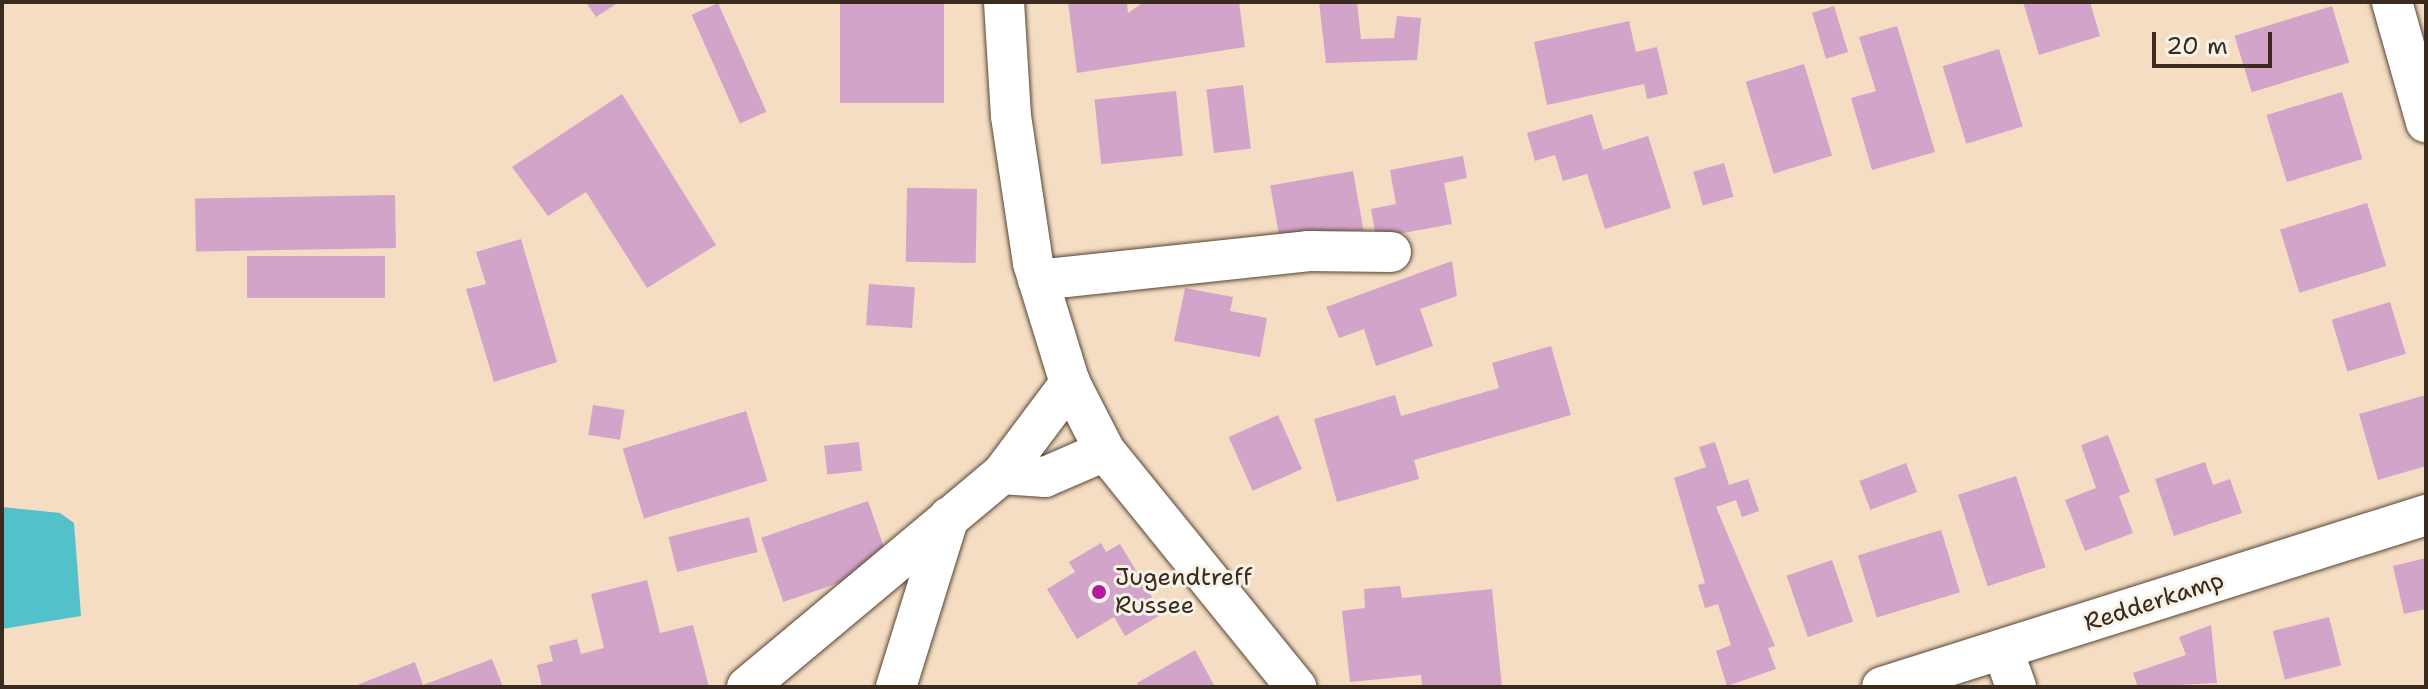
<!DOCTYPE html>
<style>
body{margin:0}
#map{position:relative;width:2428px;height:689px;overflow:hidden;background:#f4ddc2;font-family:"Shantell Sans",sans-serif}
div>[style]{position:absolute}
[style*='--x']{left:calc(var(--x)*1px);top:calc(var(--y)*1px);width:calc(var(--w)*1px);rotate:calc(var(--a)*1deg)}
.water>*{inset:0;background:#53c1c9}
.building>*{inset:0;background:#d3a4ca;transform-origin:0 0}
.roads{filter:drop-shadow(0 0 2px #574537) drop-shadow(0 0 2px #574537)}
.minor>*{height:40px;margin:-20px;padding:0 20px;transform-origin:20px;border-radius:20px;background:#fff}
.dots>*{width:22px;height:22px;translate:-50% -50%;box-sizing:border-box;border:4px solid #f7f3e8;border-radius:50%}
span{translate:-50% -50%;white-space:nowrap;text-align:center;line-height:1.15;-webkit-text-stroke:6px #f7f3e8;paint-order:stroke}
.poi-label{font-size:24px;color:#3b2a1e}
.left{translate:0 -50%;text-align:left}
.street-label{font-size:24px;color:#3b2a1e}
.frame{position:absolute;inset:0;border:4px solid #3b2a1e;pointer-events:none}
.scale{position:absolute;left:2152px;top:32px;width:120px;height:36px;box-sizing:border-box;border:4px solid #3b2a1e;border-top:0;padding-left:10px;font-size:24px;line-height:28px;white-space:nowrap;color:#3b2a1e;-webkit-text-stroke:6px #f7f3e8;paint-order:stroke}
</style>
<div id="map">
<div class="water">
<i style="clip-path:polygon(2px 507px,60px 513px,74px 523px,81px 616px,2px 629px)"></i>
</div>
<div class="building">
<i style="clip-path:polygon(586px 2px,619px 2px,596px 17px)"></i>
<i style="left:840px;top:2px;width:104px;height:101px"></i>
<i style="clip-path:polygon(1068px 2px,1127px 2px,1128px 13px,1144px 2px,1239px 2px,1245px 47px,1077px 73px)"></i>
<i style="clip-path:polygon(1319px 2px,1357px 2px,1361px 39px,1394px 38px,1397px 16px,1421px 18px,1417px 60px,1326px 63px)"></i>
<i style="clip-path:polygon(2023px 2px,2090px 2px,2100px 36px,2039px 55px)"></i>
<i style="left:718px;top:3px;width:119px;height:29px;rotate:66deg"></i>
<i style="left:1834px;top:6px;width:48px;height:23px;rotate:73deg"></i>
<i style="left:2332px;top:6px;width:59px;height:102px;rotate:73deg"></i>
<i style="clip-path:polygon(1629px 21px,1636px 52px,1657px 47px,1668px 94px,1647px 99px,1644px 84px,1547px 105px,1534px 42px)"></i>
<i style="clip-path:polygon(1897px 26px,1935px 152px,1872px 170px,1851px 98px,1876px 91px,1859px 37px)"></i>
<i style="left:1999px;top:49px;width:81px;height:59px;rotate:73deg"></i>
<i style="left:1804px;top:64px;width:96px;height:61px;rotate:73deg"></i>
<i style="left:1243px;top:85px;width:64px;height:37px;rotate:83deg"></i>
<i style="left:1176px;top:91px;width:65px;height:82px;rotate:84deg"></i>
<i style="left:2342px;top:92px;width:70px;height:79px;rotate:73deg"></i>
<i style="clip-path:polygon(622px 94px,716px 245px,647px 288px,586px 192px,548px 216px,512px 167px)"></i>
<i style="clip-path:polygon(1592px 114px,1603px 150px,1648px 136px,1671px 208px,1605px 229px,1587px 174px,1563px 181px,1555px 155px,1535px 161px,1527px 133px)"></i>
<i style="clip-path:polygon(1463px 156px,1467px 178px,1444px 183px,1452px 224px,1376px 238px,1371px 209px,1396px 204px,1390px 170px)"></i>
<i style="left:1724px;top:163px;width:35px;height:32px;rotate:74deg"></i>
<i style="left:1353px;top:171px;width:60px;height:84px;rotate:80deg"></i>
<i style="left:977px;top:189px;width:74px;height:70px;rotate:91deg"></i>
<i style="left:395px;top:195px;width:53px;height:200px;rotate:89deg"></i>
<i style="left:2367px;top:203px;width:66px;height:91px;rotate:73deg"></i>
<i style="clip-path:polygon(521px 239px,557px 362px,494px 382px,466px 289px,486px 284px,476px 252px)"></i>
<i style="left:385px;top:256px;width:42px;height:138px;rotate:90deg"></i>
<i style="clip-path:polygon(1452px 261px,1457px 296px,1420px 309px,1433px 346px,1376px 366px,1364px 329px,1339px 338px,1326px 307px)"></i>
<i style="left:869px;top:284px;width:46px;height:41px;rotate:4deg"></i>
<i style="clip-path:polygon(1185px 288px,1233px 297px,1230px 311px,1267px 318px,1260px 357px,1174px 341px)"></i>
<i style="left:2390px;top:302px;width:54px;height:61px;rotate:73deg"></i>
<i style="clip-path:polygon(1551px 346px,1571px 415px,1414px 460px,1419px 479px,1337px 502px,1314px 419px,1395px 395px,1401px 416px,1499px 388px,1492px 363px)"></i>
<i style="clip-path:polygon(2426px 395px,2426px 466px,2378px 480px,2359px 414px)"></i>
<i style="left:593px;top:405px;width:32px;height:30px;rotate:9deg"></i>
<i style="left:746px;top:411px;width:73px;height:129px;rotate:73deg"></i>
<i style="left:1278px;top:415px;width:59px;height:54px;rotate:66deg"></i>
<i style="clip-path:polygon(2108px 435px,2130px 492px,2119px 496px,2133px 533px,2085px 551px,2065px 500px,2096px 488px,2081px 445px)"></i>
<i style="left:859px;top:442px;width:29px;height:35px;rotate:84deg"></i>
<i style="clip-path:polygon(1715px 442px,1729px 485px,1748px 479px,1759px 511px,1742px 517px,1736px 500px,1716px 507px,1775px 646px,1768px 648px,1776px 669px,1727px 686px,1716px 651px,1731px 645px,1718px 604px,1705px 608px,1698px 585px,1705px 583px,1674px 478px,1706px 467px,1699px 447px)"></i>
<i style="clip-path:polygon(2205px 462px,2213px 485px,2230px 479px,2242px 513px,2174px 536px,2155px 479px)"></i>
<i style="left:1906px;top:463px;width:31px;height:50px;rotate:69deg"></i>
<i style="left:2016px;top:476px;width:96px;height:61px;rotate:72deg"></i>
<i style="left:868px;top:501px;width:68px;height:113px;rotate:71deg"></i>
<i style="left:749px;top:517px;width:36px;height:83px;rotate:76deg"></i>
<i style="left:1941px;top:530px;width:65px;height:87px;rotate:73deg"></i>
<i style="clip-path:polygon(1101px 543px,1106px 552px,1120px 544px,1162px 614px,1125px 636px,1114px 617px,1077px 639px,1047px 589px,1075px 572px,1069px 562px)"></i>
<i style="clip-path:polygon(2426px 558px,2426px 609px,2404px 614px,2393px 566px)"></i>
<i style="left:1832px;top:560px;width:65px;height:48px;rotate:71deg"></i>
<i style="clip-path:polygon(647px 580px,660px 633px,693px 625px,709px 687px,542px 687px,537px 665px,553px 661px,549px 646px,577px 639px,581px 654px,604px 648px,591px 594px)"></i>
<i style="clip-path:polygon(1400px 586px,1402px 598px,1492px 589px,1502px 687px,1422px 687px,1421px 675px,1350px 682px,1342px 611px,1365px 608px,1364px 589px)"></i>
<i style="left:2329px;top:617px;width:50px;height:58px;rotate:76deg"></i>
<i style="clip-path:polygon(2211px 625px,2217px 683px,2138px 687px,2133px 673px,2186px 655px,2179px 637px)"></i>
<i style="clip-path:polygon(1195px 650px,1215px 687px,1139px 687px,1137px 683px)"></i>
<i style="clip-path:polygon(492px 659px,503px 687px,352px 687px,415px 662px,423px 685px)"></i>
</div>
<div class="roads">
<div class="minor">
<i style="--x:1004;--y:2;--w:114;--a:86.5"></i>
<i style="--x:1011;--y:116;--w:149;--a:81.5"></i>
<i style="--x:1033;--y:263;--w:126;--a:72.9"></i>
<i style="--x:1070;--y:383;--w:76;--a:62.8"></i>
<i style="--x:1105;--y:451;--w:304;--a:51"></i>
<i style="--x:2392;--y:2;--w:125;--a:74.2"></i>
<i style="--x:1038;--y:280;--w:273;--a:-6.1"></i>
<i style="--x:1309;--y:251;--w:82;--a:0.7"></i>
<i style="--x:1002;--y:474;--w:43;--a:4"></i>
<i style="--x:1045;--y:477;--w:65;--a:-23.4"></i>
<i style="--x:2003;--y:651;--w:38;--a:70"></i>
<i style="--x:747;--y:687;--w:332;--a:-39.9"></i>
<i style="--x:1002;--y:474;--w:114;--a:-53.2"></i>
<i style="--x:896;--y:687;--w:178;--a:-72.7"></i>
<i style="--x:1882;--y:687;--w:571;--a:-17.55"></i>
</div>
</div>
<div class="dots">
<i style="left:1099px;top:592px;background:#b5179e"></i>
</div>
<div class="poi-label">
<span class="left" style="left:1115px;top:592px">Jugendtreff<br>Russee</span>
</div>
<div class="street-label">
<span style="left:2154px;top:602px;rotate:-18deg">Redderkamp</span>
</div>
<div class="frame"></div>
<div class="scale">20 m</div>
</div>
